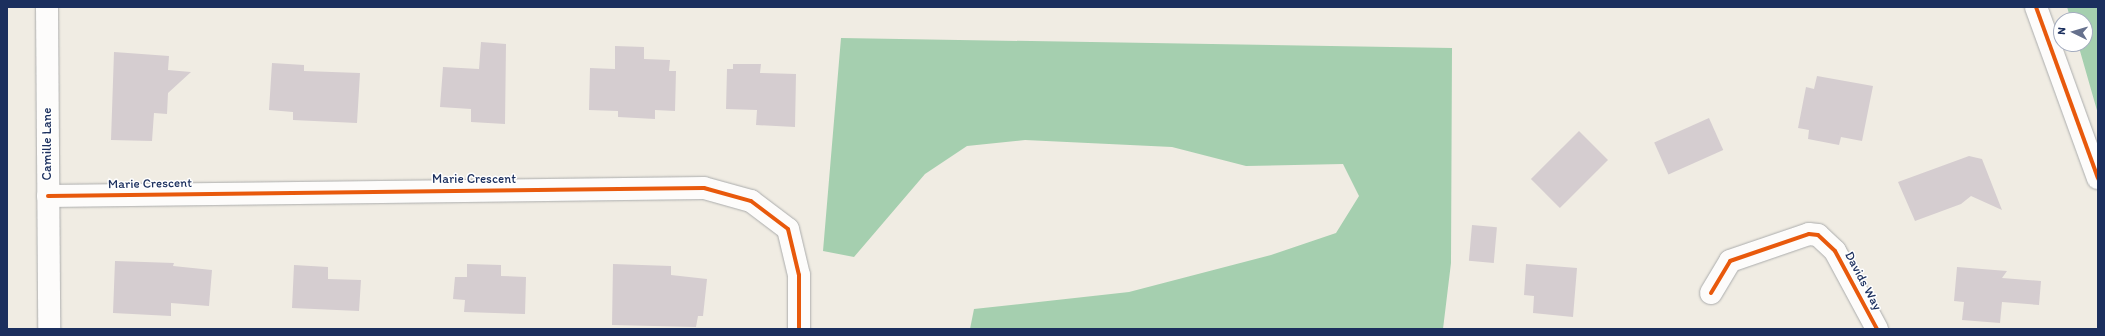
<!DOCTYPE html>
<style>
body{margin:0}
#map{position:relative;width:2105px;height:336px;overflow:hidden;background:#f0ece3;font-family:Itim,sans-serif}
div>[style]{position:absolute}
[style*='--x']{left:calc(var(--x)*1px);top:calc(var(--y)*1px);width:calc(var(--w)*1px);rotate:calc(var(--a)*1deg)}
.forest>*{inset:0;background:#a5cfaf}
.building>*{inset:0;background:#d5cdd0;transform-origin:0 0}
.roads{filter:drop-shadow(0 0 1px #abacac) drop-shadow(0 0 1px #abacac)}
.street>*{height:22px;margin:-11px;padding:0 11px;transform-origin:11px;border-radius:11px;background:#fdfcfb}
.secondary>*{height:22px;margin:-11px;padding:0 11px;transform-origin:11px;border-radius:11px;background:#fdfcfb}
.cycleway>*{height:4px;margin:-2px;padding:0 2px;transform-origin:2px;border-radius:2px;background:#e8590c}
span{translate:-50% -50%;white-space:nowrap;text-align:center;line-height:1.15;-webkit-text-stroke:3px #fff;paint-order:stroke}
.street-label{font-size:13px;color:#1b2f5e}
.frame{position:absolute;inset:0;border:8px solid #1b2f5e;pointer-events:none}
.north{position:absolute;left:2053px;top:12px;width:40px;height:40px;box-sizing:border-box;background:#fff;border:1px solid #a4acbf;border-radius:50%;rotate:275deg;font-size:11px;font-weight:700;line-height:16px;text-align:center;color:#1b2f5e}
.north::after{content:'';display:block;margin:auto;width:14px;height:18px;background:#66718d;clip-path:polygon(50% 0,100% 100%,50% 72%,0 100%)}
</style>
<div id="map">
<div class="forest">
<i style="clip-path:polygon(2067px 7px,2098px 7px,2098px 114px,2078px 44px,2085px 44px,2085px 20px,2071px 20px)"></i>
<i style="clip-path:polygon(841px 38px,1452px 48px,1451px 263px,1443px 329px,970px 329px,974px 309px,1129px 292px,1271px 255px,1336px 233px,1359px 196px,1343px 164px,1246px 166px,1172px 147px,1025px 140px,967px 146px,925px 174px,854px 257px,823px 251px)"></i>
</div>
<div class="building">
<i style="clip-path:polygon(481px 42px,506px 44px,505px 124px,471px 122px,471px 109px,440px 107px,443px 67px,479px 69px)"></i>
<i style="clip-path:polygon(615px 46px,644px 47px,644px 59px,670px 60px,669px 71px,676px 71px,675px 111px,655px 110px,655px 119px,618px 117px,618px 111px,589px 110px,590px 68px,615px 69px)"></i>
<i style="clip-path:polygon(114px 52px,169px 56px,168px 70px,191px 72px,168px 93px,167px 114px,154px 113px,152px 141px,111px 140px)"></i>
<i style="clip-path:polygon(272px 63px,304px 65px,304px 71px,360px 73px,357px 123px,293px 120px,293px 112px,269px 110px)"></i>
<i style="clip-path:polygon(733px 64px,761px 64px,760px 73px,796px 74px,795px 127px,756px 125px,757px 110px,726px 109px,727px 69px,733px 69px)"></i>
<i style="clip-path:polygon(1817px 76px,1873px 86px,1862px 141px,1841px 137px,1839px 145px,1808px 139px,1809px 130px,1798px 128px,1806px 87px,1814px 89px)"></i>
<i style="left:1709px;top:118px;width:35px;height:60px;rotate:66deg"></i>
<i style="left:1579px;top:131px;width:41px;height:68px;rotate:45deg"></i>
<i style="clip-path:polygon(1969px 156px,1982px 159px,2002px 210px,1971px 196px,1961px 204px,1915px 221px,1898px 182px)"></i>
<i style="left:1472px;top:225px;width:25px;height:36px;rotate:5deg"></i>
<i style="clip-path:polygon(115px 261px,174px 263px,173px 266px,212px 270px,209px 306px,171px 303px,171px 316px,113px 313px)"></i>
<i style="clip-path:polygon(467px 264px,501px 265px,501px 276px,526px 277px,525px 314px,464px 312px,465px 300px,453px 299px,455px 277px,467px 277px)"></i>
<i style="clip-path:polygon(613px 264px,671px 266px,671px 275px,707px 279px,703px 316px,698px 316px,696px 327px,612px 325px)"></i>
<i style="clip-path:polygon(1526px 264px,1577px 268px,1573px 317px,1533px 313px,1534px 296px,1524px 295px)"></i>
<i style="clip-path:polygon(294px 265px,328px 267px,328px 279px,361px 280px,359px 311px,292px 308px)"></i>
<i style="clip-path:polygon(1957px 267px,2007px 271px,2002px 278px,2041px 281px,2039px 305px,2002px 302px,2000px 323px,1962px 320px,1964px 302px,1954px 301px)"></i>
</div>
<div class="roads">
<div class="street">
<i style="--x:47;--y:7;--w:322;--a:89.6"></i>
<i style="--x:48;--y:196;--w:656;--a:-0.7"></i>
<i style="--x:704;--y:188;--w:49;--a:15.5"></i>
<i style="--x:751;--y:201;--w:46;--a:37.1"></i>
<i style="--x:788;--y:229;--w:47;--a:76.6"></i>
<i style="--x:799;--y:275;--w:54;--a:90"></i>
<i style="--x:1711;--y:293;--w:37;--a:-59"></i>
<i style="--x:1730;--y:261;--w:83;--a:-18.9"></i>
<i style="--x:1809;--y:234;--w:9;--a:6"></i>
<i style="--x:1818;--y:235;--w:23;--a:43"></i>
<i style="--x:1835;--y:251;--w:89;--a:61.7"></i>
</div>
<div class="secondary">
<i style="--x:2036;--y:7;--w:182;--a:70.1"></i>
</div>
</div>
<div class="cycleway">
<i style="--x:2036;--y:7;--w:182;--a:70.1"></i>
<i style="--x:48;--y:196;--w:656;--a:-0.7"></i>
<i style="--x:704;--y:188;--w:49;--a:15.5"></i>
<i style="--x:751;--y:201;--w:46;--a:37.1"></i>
<i style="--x:788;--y:229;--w:47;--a:76.6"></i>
<i style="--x:799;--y:275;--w:54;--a:90"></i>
<i style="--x:1711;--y:293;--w:37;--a:-59"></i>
<i style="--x:1730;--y:261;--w:83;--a:-18.9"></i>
<i style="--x:1809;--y:234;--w:9;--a:6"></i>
<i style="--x:1818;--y:235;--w:23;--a:43"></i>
<i style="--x:1835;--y:251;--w:89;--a:61.7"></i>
</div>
<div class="street-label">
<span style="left:47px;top:144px;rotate:-90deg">Camille Lane</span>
<span style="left:474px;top:179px">Marie Crescent</span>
<span style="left:150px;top:184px;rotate:-1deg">Marie Crescent</span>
<span style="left:1863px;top:281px;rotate:62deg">Davids Way</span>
</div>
<div class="frame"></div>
<div class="north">N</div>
</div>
